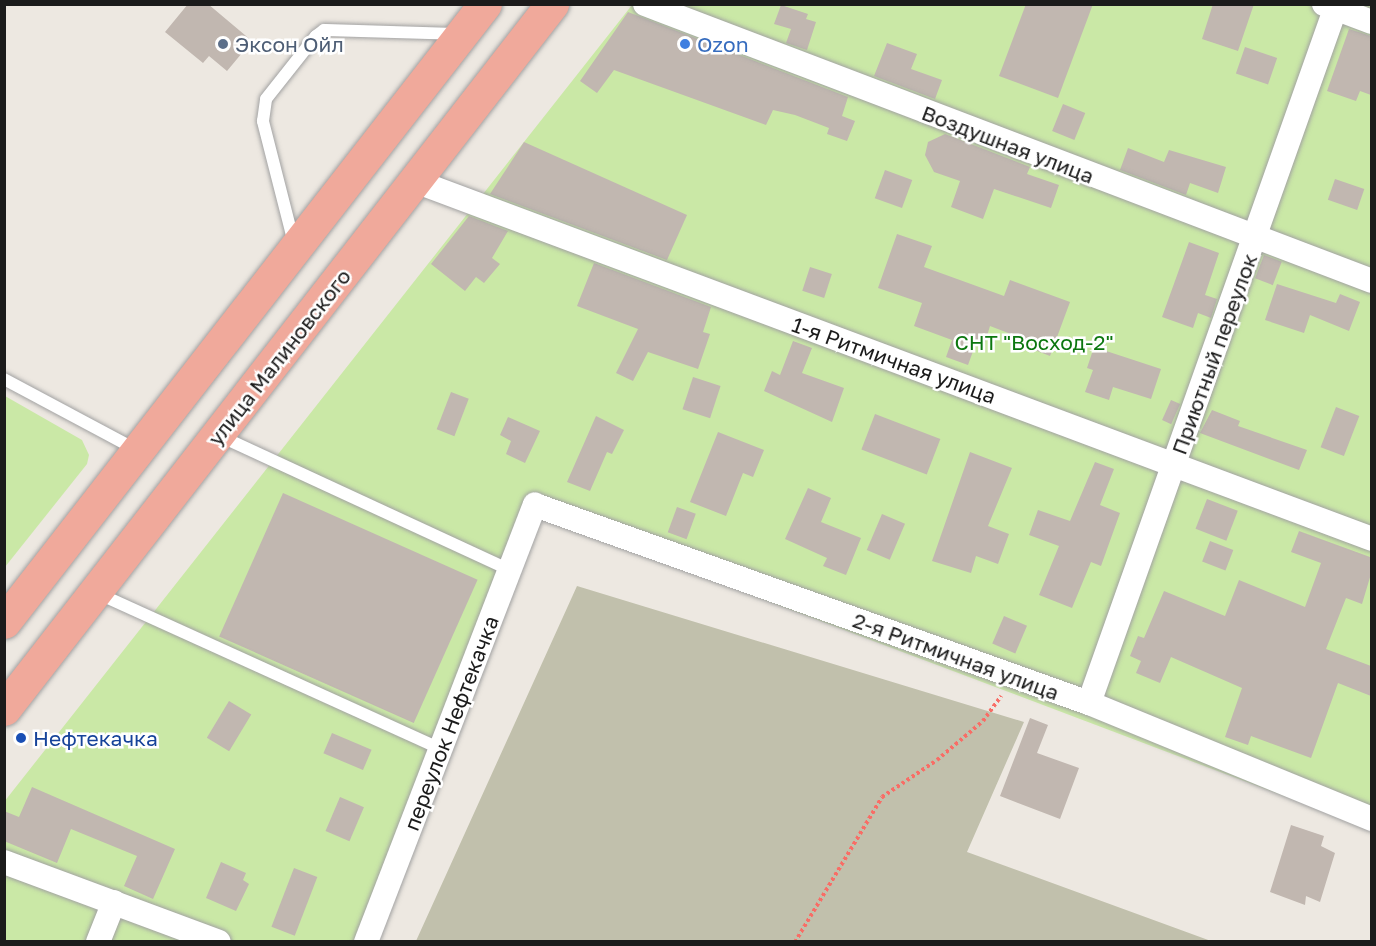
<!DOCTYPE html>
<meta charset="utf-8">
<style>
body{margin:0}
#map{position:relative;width:1376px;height:946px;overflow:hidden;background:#ede8e1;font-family:"Golos Text",sans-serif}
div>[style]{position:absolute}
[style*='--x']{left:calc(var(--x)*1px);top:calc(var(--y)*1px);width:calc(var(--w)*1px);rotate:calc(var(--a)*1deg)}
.construction>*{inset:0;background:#c1c0ac}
.grass>*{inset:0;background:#cae8a6}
.building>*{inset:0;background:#c1b7b0;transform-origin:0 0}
.path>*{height:4px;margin-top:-2px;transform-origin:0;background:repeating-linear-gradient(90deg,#f86d66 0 3px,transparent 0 6px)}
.roads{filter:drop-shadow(0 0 2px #a2a2a2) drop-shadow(0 0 2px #a2a2a2)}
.service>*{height:12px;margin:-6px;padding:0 6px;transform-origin:6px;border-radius:6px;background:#fff}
.minor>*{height:24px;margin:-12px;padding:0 12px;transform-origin:12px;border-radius:12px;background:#fff}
.trunk>*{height:33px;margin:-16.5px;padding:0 16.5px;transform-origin:16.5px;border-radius:16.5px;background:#f0a99b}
.dots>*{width:16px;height:16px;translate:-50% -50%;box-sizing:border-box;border:3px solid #fff;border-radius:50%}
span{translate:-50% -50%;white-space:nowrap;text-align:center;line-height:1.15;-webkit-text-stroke:5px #fff;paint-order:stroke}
.service-label{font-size:21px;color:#4e5e75}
.left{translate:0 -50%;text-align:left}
.shop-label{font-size:21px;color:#366cbe}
.street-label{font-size:21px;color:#1b1b1b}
.park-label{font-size:21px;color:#0c770f}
.transit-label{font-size:21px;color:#164399}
.frame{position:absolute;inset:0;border:6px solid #1b1b1b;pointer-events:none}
</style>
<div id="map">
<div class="construction">
<i style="clip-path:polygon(577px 586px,1024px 722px,967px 852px,1211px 941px,416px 941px)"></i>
</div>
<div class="grass">
<i style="clip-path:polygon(632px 5px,1371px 5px,1371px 829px,540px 515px,374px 941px,5px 941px,4px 802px)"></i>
<i style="clip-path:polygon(5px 396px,82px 440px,89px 455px,87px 464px,5px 567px)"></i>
</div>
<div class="building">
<i style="clip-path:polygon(188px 4px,208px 4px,252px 41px,227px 71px,209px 56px,203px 63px,165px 32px)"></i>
<i style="clip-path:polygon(1026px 4px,1093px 4px,1058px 98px,999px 76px)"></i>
<i style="clip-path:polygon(1213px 4px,1254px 4px,1238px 51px,1202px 39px)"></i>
<i style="clip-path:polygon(781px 5px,808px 14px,806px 19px,816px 22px,807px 50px,786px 43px,791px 29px,774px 24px)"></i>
<i style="clip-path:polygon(628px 12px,848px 97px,842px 116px,855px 121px,847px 141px,827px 134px,829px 128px,795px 115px,773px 110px,766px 125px,614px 70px,597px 93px,580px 81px)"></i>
<i style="clip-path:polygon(1349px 29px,1371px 36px,1371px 95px,1360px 91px,1356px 101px,1327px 91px)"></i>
<i style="clip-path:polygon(887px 43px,917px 54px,911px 69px,942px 80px,935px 99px,874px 76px)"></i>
<i style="left:1245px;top:47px;width:34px;height:28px;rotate:19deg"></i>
<i style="left:1063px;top:104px;width:24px;height:29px;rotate:22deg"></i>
<i style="clip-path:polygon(945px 134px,1030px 167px,1027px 174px,1059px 185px,1051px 208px,994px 189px,983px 219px,951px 207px,960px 181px,934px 172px,925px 155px,928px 142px)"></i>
<i style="clip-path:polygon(524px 142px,687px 215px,667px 260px,490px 194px)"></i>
<i style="clip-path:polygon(1128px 148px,1164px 162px,1169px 150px,1226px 167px,1218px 193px,1190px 183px,1186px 195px,1120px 170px)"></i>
<i style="left:885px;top:170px;width:29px;height:30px;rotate:20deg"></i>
<i style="left:1335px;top:179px;width:31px;height:22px;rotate:19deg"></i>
<i style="clip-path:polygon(469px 216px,508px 231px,492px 258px,500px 264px,484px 283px,476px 277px,465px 291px,431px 264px)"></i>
<i style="clip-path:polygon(897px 234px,932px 246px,924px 267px,1004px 296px,1010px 280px,1070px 302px,1050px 356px,1032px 349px,1034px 343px,990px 326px,984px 346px,976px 343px,968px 365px,946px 357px,952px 340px,914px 326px,922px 303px,878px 288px)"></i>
<i style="clip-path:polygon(1189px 242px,1219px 253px,1205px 295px,1217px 299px,1211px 318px,1198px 313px,1193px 328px,1162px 317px)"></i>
<i style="left:1264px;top:255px;width:19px;height:25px;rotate:21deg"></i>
<i style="clip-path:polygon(594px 263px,711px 307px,703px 332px,710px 334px,698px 369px,648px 352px,633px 381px,616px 373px,638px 329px,577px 306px)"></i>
<i style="left:810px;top:267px;width:23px;height:25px;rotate:18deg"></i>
<i style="clip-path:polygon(1277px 284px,1336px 303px,1340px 294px,1360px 302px,1349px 331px,1310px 315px,1304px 333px,1265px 320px)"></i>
<i style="clip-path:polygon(793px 341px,812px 348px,802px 373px,844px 388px,832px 422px,764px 391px,772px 371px,780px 375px)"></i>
<i style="clip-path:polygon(1094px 347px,1161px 369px,1151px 399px,1113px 387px,1109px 400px,1085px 392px,1093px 370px,1087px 368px)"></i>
<i style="left:693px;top:377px;width:29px;height:34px;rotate:18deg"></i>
<i style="left:451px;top:392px;width:19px;height:40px;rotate:21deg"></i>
<i style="left:1171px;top:400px;width:10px;height:22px;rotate:24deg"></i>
<i style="left:1336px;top:407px;width:25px;height:43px;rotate:21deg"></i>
<i style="clip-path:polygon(1212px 410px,1240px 421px,1238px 426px,1307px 450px,1299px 470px,1200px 433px)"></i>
<i style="left:875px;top:414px;width:70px;height:38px;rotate:21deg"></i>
<i style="clip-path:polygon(596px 416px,624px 430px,612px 454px,607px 452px,590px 491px,567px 482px)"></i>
<i style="clip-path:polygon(508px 417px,540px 431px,525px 463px,506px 454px,511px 441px,500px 435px)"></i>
<i style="clip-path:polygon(718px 432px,764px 450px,753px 477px,743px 473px,726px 516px,690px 502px)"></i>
<i style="clip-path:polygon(970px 452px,1012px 468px,988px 526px,1009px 534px,998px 564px,976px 556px,971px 573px,932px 561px)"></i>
<i style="clip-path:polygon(1095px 462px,1114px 469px,1100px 505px,1120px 513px,1101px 566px,1091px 562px,1072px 608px,1039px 595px,1059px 546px,1029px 535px,1038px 510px,1070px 521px)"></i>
<i style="clip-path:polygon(808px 488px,831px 498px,821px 522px,861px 538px,846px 575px,823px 566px,827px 558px,785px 539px)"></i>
<i style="left:283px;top:493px;width:213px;height:157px;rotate:24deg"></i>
<i style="left:1207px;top:499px;width:33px;height:32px;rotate:21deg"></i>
<i style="left:677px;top:507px;width:20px;height:27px;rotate:20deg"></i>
<i style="left:882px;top:514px;width:25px;height:39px;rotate:23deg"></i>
<i style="clip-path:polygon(1299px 531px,1370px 557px,1371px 574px,1362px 604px,1346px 598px,1326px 649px,1371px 666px,1371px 696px,1338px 683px,1311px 758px,1251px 736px,1248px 745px,1225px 737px,1242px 688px,1171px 657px,1160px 683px,1136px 673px,1141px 661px,1130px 656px,1138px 636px,1144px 638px,1164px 591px,1225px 616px,1239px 580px,1305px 607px,1321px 563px,1291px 552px)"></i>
<i style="left:1210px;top:541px;width:25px;height:22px;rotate:21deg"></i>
<i style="left:1004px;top:616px;width:25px;height:30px;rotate:23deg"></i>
<i style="left:229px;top:701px;width:26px;height:43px;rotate:31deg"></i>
<i style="clip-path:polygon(1030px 718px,1048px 725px,1037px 753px,1079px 768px,1060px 819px,1000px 796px)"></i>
<i style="left:332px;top:733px;width:43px;height:22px;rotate:23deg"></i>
<i style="clip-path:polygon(32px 787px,175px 849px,153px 899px,124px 886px,137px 856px,71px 829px,57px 863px,4px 841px,4px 811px,19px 817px)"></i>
<i style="left:340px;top:797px;width:26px;height:37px;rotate:23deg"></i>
<i style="clip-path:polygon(1291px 825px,1324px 836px,1321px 846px,1335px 853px,1320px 902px,1306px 896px,1305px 905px,1270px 892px)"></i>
<i style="clip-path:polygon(221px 862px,246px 873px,243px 880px,249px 884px,236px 911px,206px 898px)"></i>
<i style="left:294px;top:868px;width:25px;height:63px;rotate:21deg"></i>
</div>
<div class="path">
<i style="--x:795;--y:942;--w:169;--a:-59"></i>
<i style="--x:882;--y:797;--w:66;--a:-33.9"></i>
<i style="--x:937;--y:760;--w:60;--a:-40.3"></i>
<i style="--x:983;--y:721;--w:31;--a:-54"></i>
</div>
<div class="roads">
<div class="service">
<i style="--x:294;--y:243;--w:126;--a:-104.3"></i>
<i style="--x:263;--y:121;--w:22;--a:-82"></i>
<i style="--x:266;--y:99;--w:80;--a:-51.6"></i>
<i style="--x:316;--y:36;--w:10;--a:-37"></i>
<i style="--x:324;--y:30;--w:133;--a:1.7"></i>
<i style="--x:4;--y:379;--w:151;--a:28.1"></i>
<i style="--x:220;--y:436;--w:319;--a:24.8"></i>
<i style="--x:97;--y:593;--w:378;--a:24.4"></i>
</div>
<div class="minor">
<i style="--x:645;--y:4;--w:778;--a:20.86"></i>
<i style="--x:1324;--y:4;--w:51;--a:20.6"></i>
<i style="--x:415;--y:181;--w:1022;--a:20.51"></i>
<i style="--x:1089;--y:703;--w:742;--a:-70.47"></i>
<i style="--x:4;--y:862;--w:229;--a:20.4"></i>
<i style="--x:98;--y:942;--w:43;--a:-68.2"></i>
<i style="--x:366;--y:942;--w:469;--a:-68.9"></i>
<i style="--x:535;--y:505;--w:588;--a:19.67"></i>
<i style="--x:1089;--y:703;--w:306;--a:22.3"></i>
</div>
<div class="trunk">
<i style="--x:4;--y:622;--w:783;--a:-52.11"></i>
<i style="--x:4;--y:709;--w:893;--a:-52.14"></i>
</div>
</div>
<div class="dots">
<i style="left:223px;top:44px;background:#5c6f8a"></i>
<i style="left:685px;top:44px;background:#3f7fe0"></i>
<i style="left:21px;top:738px;background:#1a4fb4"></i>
</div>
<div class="service-label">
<span class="left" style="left:235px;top:44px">Эксон Ойл</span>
</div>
<div class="shop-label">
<span class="left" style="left:697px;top:44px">Ozon</span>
</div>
<div class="street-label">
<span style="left:1008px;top:144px;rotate:21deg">Воздушная улица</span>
<span style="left:1214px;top:354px;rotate:-70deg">Приютный переулок</span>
<span style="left:279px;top:357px;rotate:-52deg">улица Малиновского</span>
<span style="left:894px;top:360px;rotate:20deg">1-я Ритмичная улица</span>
<span style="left:956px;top:656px;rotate:20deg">2-я Ритмичная улица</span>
<span style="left:451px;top:723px;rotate:-69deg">переулок Нефтекачка</span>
</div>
<div class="park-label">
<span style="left:1034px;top:342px">СНТ "Восход-2"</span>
</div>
<div class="transit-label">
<span class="left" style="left:33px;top:738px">Нефтекачка</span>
</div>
<div class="frame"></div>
</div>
